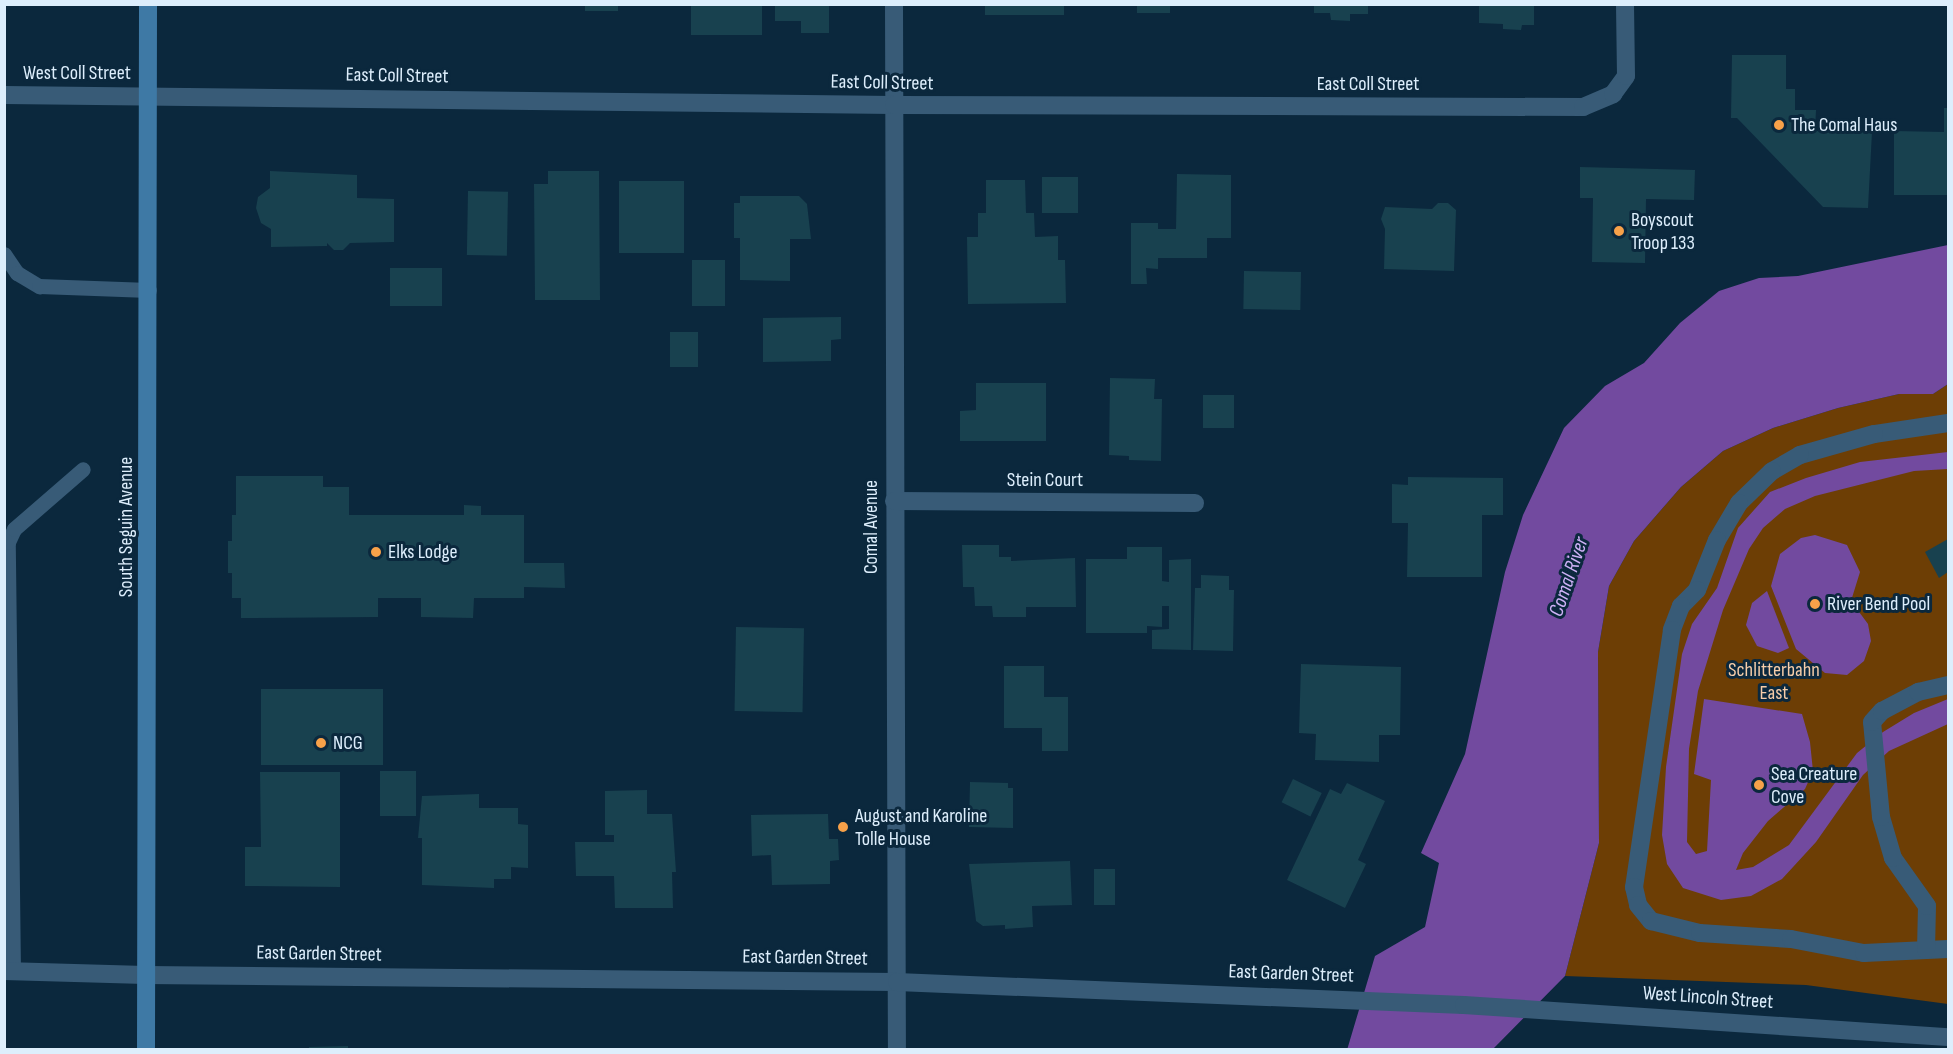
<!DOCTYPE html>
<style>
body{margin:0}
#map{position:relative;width:1953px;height:1054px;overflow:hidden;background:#0b283d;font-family:"Sofia Sans Condensed",sans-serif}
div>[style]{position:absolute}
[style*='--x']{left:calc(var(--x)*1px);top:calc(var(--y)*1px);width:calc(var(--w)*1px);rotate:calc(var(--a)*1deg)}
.green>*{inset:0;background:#6d3e05}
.water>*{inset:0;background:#724a9f}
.building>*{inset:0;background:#18414f;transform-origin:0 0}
.service>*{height:15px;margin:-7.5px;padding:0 7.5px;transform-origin:7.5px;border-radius:7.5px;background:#385b77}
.pedestrian>*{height:18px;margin:-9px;padding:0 9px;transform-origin:9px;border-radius:9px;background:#385b77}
.minor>*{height:18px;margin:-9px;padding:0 9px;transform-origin:9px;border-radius:9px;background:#385b77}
.tertiary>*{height:18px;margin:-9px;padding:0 9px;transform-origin:9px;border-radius:9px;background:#385b77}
.secondary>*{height:18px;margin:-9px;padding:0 9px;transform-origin:9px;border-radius:9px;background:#3e79a5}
.dots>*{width:16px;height:16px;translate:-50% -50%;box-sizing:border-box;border:3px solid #0b283d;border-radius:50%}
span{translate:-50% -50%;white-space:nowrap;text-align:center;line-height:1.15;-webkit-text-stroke:6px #0b283d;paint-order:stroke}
.street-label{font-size:20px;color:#ddeefc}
.poi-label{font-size:20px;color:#ddeefc}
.left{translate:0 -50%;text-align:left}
.park-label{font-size:20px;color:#f6cda9}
.water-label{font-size:21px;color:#ceb1f6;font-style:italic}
.frame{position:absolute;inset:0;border:6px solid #ddeefc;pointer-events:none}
</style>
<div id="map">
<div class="green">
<i style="clip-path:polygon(1948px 384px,1948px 1004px,1806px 985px,1565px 976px,1599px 843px,1598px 652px,1609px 586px,1634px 541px,1681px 487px,1723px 451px,1773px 428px,1838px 408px,1899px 394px,1933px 394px)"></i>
</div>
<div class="water">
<i style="clip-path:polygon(1948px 245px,1948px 384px,1933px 394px,1899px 394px,1838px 408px,1773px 428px,1723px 451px,1681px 487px,1634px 541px,1609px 586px,1598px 652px,1599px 843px,1565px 976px,1493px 1049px,1347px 1050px,1375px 956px,1425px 927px,1439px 863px,1421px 853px,1465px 754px,1505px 572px,1523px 515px,1564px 428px,1605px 386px,1644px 363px,1680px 323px,1719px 291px,1759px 278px,1798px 276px)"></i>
<i style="clip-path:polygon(1948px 452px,1948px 469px,1914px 471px,1815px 496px,1785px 509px,1763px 528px,1749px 549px,1723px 610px,1698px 691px,1689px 749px,1687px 842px,1696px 854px,1707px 851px,1711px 780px,1694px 774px,1704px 699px,1802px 714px,1810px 742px,1813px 771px,1805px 789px,1768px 821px,1743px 853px,1736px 870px,1753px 867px,1789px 845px,1857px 753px,1883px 732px,1914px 713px,1948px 699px,1948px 724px,1889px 751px,1863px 775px,1816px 842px,1782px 879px,1751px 896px,1721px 900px,1683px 888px,1667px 864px,1662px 835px,1666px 767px,1682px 654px,1692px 624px,1717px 588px,1738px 528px,1770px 492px,1806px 478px,1860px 462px)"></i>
<i style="clip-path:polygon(1815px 535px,1847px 545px,1860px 572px,1851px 601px,1868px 624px,1871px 641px,1864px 661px,1847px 675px,1825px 673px,1796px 649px,1771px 586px,1780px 554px,1801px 538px)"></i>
<i style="clip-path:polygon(1767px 591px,1789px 648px,1778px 653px,1757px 646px,1746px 625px,1752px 603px)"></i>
</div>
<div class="building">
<i style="left:585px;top:4px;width:33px;height:7px"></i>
<i style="left:691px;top:4px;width:71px;height:31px"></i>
<i style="clip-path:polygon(775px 4px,829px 4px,829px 33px,801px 33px,801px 21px,775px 21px)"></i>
<i style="left:1137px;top:4px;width:33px;height:9px"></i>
<i style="clip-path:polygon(1314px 4px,1368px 4px,1368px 14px,1350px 14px,1350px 21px,1331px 20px,1330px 13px,1314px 13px)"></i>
<i style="clip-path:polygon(1479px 4px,1534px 4px,1534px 25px,1522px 25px,1521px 30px,1503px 29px,1503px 24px,1479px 23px)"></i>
<i style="left:985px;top:5px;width:79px;height:10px"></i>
<i style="clip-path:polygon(1732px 55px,1786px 55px,1786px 89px,1795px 89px,1795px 110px,1816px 110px,1815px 131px,1872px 132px,1868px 208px,1823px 207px,1737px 118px,1731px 118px)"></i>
<i style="clip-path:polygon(1944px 108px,1948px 108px,1948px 195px,1894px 195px,1894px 131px,1944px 132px)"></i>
<i style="clip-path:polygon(1580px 167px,1695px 170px,1694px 200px,1646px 199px,1645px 263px,1592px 262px,1593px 198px,1580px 198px)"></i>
<i style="clip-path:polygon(270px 171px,357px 175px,357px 198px,394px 199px,394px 242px,350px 243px,343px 250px,334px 250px,327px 243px,327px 246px,271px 247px,271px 229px,261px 223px,256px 208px,258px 197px,270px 188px)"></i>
<i style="clip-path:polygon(548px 171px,599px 171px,600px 300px,535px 300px,534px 184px,548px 184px)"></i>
<i style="clip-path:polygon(1177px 174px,1231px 175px,1231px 238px,1207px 238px,1207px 258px,1158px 258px,1158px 269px,1146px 268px,1147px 284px,1131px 284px,1131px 223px,1158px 223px,1158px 229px,1176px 229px)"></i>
<i style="left:1042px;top:177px;width:36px;height:36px"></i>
<i style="clip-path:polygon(986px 180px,1025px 180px,1026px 213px,1034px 213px,1035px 237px,1058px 236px,1058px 260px,1065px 260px,1066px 303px,968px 304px,967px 237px,978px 237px,978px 213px,986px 213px)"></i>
<i style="left:619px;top:181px;width:65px;height:72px"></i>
<i style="left:468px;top:191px;width:40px;height:64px;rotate:1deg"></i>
<i style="clip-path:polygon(740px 196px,799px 196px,807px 204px,811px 239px,790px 239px,790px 281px,740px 280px,740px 238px,734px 238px,734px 203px,740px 203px)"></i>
<i style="clip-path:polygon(1438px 203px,1448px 203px,1456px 210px,1454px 271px,1384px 269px,1385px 229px,1381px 219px,1385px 207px,1432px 209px)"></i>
<i style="left:692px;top:260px;width:33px;height:46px"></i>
<i style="left:442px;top:268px;width:38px;height:52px;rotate:90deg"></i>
<i style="left:1244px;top:271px;width:57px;height:38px;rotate:1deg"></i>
<i style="clip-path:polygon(841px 317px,841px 339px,831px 340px,831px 361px,763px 362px,763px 318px)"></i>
<i style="left:670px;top:332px;width:28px;height:35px"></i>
<i style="clip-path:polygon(1110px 378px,1155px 379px,1154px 399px,1162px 399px,1161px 461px,1129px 460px,1129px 456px,1109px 455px)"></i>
<i style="clip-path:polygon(976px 383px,1046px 383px,1046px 441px,960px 441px,960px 411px,976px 410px)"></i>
<i style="left:1203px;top:395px;width:31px;height:33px"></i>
<i style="clip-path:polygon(236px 476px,323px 476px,323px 487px,349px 487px,349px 515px,464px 515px,464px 505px,481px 506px,481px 515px,524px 515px,524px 563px,564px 563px,565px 588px,524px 587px,524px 598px,474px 598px,473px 618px,421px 617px,421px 598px,378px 598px,378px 617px,241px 618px,241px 598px,232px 598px,232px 573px,228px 573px,228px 541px,232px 541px,232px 515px,236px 515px)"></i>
<i style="clip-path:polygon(1408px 477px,1503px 478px,1503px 515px,1482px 515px,1482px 577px,1407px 577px,1408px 523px,1392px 523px,1392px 484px,1408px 485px)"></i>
<i style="clip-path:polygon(1948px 539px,1948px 572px,1939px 578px,1925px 552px)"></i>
<i style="clip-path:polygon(962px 545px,999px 545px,999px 557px,1011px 557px,1011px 561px,1075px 558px,1076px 607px,1026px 607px,1026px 617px,993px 617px,992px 606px,975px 606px,974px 587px,963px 587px)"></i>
<i style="clip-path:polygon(1127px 547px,1162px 547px,1162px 581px,1169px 582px,1169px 560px,1191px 559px,1191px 650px,1152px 649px,1152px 630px,1169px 629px,1169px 606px,1162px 606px,1162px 627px,1147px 626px,1147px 633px,1086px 633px,1086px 559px,1127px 559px)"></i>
<i style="clip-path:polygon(1201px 575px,1229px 576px,1229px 590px,1234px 590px,1233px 651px,1193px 650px,1195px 588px,1201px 588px)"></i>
<i style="left:736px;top:627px;width:68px;height:84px;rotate:1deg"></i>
<i style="clip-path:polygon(1301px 664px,1401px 667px,1400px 735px,1379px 735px,1379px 762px,1315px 760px,1316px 734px,1299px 733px)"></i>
<i style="clip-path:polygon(1004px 666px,1044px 666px,1044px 697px,1068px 697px,1068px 751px,1042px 751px,1042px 728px,1004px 728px)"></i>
<i style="left:261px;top:689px;width:122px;height:76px"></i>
<i style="left:380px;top:771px;width:36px;height:45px"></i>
<i style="clip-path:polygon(260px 772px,340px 772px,340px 887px,245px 886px,245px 847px,261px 847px)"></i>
<i style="left:1293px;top:779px;width:32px;height:26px;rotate:26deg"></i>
<i style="clip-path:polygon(970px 782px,1008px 783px,1008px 788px,1013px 788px,1013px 828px,969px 827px)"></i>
<i style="clip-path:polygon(1347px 783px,1385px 801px,1358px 860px,1366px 864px,1345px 908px,1287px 880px,1330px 789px,1341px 794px)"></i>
<i style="clip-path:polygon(647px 790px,647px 814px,672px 814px,676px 872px,672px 872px,673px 908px,615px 908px,614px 876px,576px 876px,575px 842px,614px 842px,614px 835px,605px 835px,605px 791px)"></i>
<i style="clip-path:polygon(479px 794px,479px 808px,518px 808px,518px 824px,528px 825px,528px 868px,511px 867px,511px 879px,494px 879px,494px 888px,422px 885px,422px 838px,418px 838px,422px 796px)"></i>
<i style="clip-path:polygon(828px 814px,829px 839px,838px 839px,839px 860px,830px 861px,830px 884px,772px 885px,771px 855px,752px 856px,751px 815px)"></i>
<i style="clip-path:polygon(1070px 861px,1072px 905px,1032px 906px,1033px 927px,1005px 929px,1005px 925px,983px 926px,976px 921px,969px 864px)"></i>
<i style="left:1094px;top:869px;width:21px;height:36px"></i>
<i style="clip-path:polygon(348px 1046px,348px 1050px,309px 1050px,309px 1047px)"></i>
</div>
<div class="service">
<i style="--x:4;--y:254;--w:23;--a:56"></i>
<i style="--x:17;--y:273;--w:26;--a:31"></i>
<i style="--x:39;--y:286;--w:110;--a:2.1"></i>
<i style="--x:13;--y:971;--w:429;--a:-90.7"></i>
<i style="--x:8;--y:542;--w:14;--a:-65"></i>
<i style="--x:14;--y:529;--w:91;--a:-41"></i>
</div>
<div class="pedestrian">
<i style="--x:1948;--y:423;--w:75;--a:171.5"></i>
<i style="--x:1874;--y:434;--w:77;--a:164.2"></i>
<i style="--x:1800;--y:455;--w:32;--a:150"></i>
<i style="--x:1772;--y:471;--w:46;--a:135.9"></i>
<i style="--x:1739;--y:503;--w:43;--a:120.7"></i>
<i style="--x:1717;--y:540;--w:54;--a:111.8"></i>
<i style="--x:1697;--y:590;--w:23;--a:135"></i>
<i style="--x:1681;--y:606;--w:26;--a:111"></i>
<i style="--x:1672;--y:630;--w:260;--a:98.4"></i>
<i style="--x:1634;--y:887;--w:18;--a:77"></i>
<i style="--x:1638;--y:905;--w:21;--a:51"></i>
<i style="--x:1651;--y:921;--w:50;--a:13.8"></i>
<i style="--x:1700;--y:933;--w:91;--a:3.8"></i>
<i style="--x:1791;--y:939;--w:74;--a:10.9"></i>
<i style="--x:1864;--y:953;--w:84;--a:-2.7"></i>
<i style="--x:1926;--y:950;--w:44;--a:-88.7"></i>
<i style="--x:1927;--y:906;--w:59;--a:-125.3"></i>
<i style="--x:1893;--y:858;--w:43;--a:-106.3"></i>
<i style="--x:1881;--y:817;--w:95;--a:-95.4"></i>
<i style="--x:1872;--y:722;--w:15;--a:-48"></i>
<i style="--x:1882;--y:711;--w:41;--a:-27.8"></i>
<i style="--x:1918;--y:692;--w:31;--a:-13"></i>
</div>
<div class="minor">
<i style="--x:894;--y:4;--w:1046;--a:89.84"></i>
<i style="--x:4;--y:95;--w:890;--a:0.64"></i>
<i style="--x:894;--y:105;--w:689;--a:0.17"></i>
<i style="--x:1583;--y:107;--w:33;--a:-23"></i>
<i style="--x:1613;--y:94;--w:22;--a:-54"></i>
<i style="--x:1626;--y:76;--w:72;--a:-90.8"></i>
<i style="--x:894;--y:501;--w:301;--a:0.4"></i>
<i style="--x:4;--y:971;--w:141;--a:1.6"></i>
</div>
<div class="tertiary">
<i style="--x:145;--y:975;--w:752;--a:0.53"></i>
<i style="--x:897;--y:982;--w:567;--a:2.32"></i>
<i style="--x:1464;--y:1005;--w:485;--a:3.8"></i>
</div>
<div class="secondary">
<i style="--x:146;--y:1050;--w:1046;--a:-89.89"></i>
</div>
<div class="dots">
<i style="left:1779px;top:125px;background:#f7a149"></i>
<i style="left:1619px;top:231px;background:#f7a149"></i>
<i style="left:376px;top:552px;background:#f7a149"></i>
<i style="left:1815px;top:604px;background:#f7a149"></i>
<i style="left:321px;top:743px;background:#f7a149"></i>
<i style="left:1759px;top:785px;background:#f7a149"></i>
<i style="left:843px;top:827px;background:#f7a149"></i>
</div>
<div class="street-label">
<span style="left:77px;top:73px">West Coll Street</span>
<span style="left:397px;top:76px;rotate:1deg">East Coll Street</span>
<span style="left:882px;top:83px;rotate:1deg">East Coll Street</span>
<span style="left:1368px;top:84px">East Coll Street</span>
<span style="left:1045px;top:480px">Stein Court</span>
<span style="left:126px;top:527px;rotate:-90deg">South Seguin Avenue</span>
<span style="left:871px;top:527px;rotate:-90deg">Comal Avenue</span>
<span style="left:319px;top:954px;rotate:1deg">East Garden Street</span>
<span style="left:805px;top:958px;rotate:1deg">East Garden Street</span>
<span style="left:1291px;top:974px;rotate:2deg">East Garden Street</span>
<span style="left:1708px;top:998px;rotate:4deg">West Lincoln Street</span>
</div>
<div class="poi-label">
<span class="left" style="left:1791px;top:125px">The Comal Haus</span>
<span class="left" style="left:1631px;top:232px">Boyscout<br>Troop 133</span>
<span class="left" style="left:388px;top:552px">Elks Lodge</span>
<span class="left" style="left:1827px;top:604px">River Bend Pool</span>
<span class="left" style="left:333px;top:743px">NCG</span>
<span class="left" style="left:1771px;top:786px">Sea Creature<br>Cove</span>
<span class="left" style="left:855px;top:828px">August and Karoline<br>Tolle House</span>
</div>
<div class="park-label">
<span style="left:1774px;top:682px">Schlitterbahn<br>East</span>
</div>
<div class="water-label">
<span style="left:1569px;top:577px;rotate:-71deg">Comal River</span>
</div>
<div class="frame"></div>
</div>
